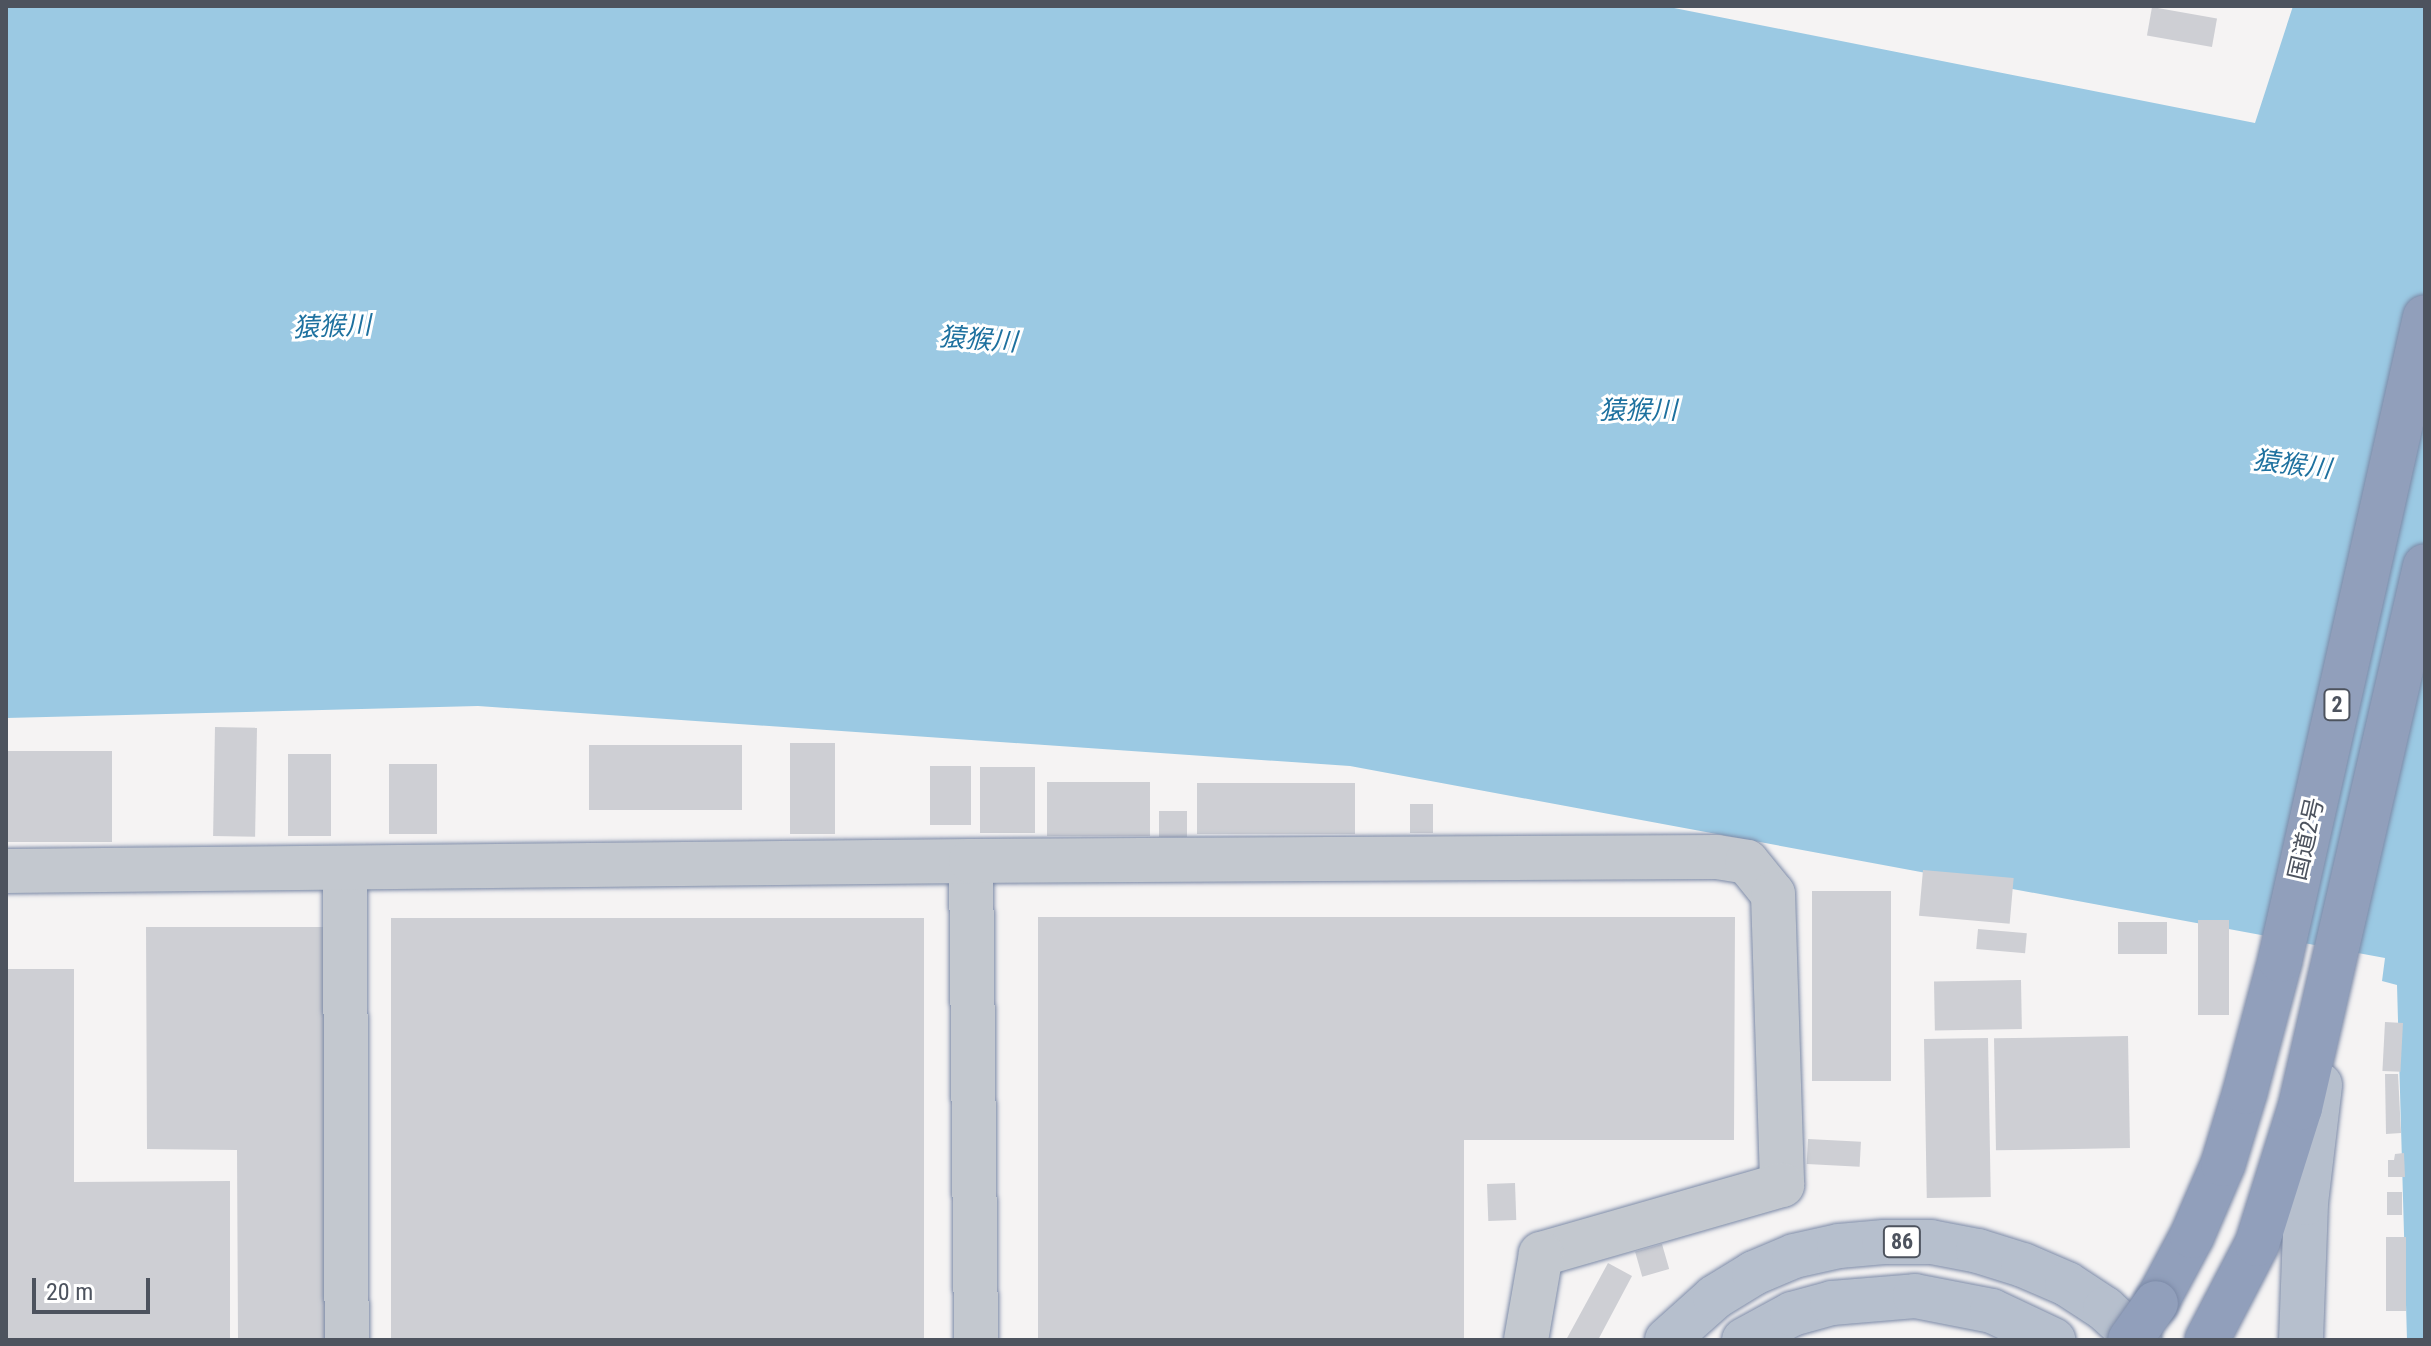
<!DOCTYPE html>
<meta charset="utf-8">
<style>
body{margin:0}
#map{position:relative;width:2431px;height:1346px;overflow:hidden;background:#f5f3f3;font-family:"Roboto Condensed","Noto Sans JP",sans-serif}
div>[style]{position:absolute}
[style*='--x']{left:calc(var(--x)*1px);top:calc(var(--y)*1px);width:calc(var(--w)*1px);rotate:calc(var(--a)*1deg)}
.water>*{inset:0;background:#9bc9e3}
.building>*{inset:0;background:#cecfd4;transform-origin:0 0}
.roads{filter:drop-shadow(0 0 2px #7c8aa7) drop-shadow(0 0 2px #7c8aa7)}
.minor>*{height:44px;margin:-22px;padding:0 22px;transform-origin:22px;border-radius:22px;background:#c3c8cf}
.major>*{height:44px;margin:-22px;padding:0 22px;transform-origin:22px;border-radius:22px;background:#b6bfcd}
.highway>*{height:44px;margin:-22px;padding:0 22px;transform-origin:22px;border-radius:22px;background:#919fbb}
.bridges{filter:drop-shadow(0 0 2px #7c8aa7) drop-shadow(0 0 2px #7c8aa7)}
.highway-bridge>*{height:44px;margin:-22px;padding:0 22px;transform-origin:22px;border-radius:22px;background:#919fbb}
span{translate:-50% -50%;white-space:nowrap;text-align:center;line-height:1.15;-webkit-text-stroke:6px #fff;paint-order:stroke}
.shield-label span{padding:2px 6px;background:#fff;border:2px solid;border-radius:6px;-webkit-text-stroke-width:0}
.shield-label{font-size:22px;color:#4d535e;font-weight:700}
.street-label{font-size:24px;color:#4d535e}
.water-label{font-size:26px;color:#1e719f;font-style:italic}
.frame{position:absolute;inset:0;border:8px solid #4d535e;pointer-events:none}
.scale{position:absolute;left:32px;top:1278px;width:118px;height:36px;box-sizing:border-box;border:4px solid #4d535e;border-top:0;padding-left:10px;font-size:24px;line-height:28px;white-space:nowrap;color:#4d535e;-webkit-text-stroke:6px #fff;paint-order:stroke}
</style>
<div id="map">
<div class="water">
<i style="clip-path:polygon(6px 6px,1664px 6px,2255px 123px,2293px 6px,2425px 6px,2425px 1340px,2407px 1340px,2397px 985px,2382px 981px,2385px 958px,1350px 766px,478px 706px,6px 718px)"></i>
</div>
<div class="building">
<i style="left:2152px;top:7px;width:66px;height:29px;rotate:10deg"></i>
<i style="left:215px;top:727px;width:42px;height:109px;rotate:1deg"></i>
<i style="left:790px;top:743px;width:45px;height:91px"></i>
<i style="left:742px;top:745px;width:65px;height:153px;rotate:90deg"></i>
<i style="left:6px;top:751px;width:106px;height:91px"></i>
<i style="left:288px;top:754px;width:43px;height:82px"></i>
<i style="left:389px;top:764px;width:48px;height:70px"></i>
<i style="left:971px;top:766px;width:59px;height:41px;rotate:90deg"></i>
<i style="left:980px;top:767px;width:55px;height:66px"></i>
<i style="left:1150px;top:782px;width:54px;height:103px;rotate:90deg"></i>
<i style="left:1197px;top:783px;width:158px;height:51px"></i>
<i style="left:1410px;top:804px;width:23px;height:29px"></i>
<i style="left:1159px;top:811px;width:28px;height:26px"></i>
<i style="left:1923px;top:870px;width:91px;height:46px;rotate:5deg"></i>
<i style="left:1812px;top:891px;width:79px;height:190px"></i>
<i style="clip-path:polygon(1038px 917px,1735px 917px,1734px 1140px,1464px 1140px,1464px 1340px,1038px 1340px)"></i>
<i style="left:924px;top:918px;width:422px;height:533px;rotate:90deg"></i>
<i style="left:2198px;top:920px;width:31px;height:95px"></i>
<i style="left:2118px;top:922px;width:49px;height:32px"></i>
<i style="clip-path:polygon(146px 927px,324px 927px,325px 1340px,238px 1340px,237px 1150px,147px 1149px)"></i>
<i style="left:1978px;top:929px;width:49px;height:20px;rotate:5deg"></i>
<i style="clip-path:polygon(6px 969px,74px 969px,74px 1182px,230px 1181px,230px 1340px,6px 1340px)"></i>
<i style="left:2021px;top:980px;width:49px;height:87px;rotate:89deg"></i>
<i style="left:2385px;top:1022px;width:18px;height:49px;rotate:3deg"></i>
<i style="left:2128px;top:1036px;width:112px;height:134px;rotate:89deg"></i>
<i style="left:1988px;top:1038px;width:159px;height:64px;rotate:89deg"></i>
<i style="clip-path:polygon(2385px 1074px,2398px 1074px,2401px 1133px,2386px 1134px)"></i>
<i style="left:1808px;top:1139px;width:53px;height:25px;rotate:3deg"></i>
<i style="clip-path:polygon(2404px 1153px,2405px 1177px,2388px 1177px,2388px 1160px,2394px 1160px,2395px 1154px)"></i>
<i style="left:1515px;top:1183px;width:37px;height:28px;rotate:88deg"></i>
<i style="left:2387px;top:1192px;width:15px;height:23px"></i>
<i style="left:2386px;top:1237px;width:20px;height:74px"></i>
<i style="left:1662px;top:1244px;width:26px;height:28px;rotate:74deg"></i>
<i style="clip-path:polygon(1608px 1263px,1632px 1276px,1598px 1340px,1566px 1340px)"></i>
</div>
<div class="roads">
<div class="minor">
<i style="--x:971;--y:861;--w:479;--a:89.4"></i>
<i style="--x:345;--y:869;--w:471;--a:89.8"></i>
<i style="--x:6;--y:871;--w:965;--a:-0.59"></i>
<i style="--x:971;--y:861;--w:746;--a:-0.31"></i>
<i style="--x:1717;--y:857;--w:30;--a:9"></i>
<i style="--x:1747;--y:862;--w:41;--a:50.9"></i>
<i style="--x:1773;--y:894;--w:291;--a:88.2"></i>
<i style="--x:1782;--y:1185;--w:251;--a:164"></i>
<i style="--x:1541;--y:1254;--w:87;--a:99.9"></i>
</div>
<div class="major">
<i style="--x:1667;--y:1340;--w:64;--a:-41.9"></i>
<i style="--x:1715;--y:1297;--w:46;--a:-31.6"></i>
<i style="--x:1754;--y:1273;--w:43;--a:-23"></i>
<i style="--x:1794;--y:1256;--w:46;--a:-12.5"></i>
<i style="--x:1839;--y:1246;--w:45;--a:-5.1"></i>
<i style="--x:1884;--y:1242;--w:47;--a:0"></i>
<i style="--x:1931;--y:1242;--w:48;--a:10.8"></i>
<i style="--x:1978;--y:1251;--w:47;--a:17.3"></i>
<i style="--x:2023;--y:1265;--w:48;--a:23.4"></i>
<i style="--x:2067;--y:1284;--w:45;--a:33.3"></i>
<i style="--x:2105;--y:1309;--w:46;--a:42.4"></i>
<i style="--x:1744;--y:1340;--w:55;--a:-28.4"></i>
<i style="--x:1792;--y:1314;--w:41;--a:-15.4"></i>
<i style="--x:1832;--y:1303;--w:83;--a:-4.8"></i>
<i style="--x:1915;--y:1296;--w:78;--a:11"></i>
<i style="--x:1992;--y:1311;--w:68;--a:25.4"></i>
<i style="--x:2301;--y:1340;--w:137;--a:-87.9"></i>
<i style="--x:2306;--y:1203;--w:119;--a:-83.2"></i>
</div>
<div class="highway">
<i style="--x:2156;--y:1303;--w:76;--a:-61.8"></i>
<i style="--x:2192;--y:1236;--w:78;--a:-66.7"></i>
<i style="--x:2223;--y:1164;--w:75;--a:-73"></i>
<i style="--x:2245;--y:1092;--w:137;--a:-75.1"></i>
<i style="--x:2280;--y:960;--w:659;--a:-77.29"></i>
<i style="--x:2207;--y:1340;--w:108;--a:-62.5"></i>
<i style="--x:2257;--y:1244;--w:143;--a:-72.5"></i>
<i style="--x:2300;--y:1108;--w:556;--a:-77.01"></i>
</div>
</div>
<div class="bridges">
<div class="highway-bridge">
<i style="--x:2130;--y:1340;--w:45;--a:-54.9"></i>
</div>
</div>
<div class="shield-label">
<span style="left:2337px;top:705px">2</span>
<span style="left:1902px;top:1242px">86</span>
</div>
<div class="street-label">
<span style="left:2307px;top:839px;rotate:-77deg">国道2号</span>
</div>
<div class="water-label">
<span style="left:332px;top:327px;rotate:-2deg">猿猴川</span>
<span style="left:978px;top:340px;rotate:4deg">猿猴川</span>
<span style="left:1638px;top:411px">猿猴川</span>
<span style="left:2292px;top:465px;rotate:7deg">猿猴川</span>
</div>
<div class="frame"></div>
<div class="scale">20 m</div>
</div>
